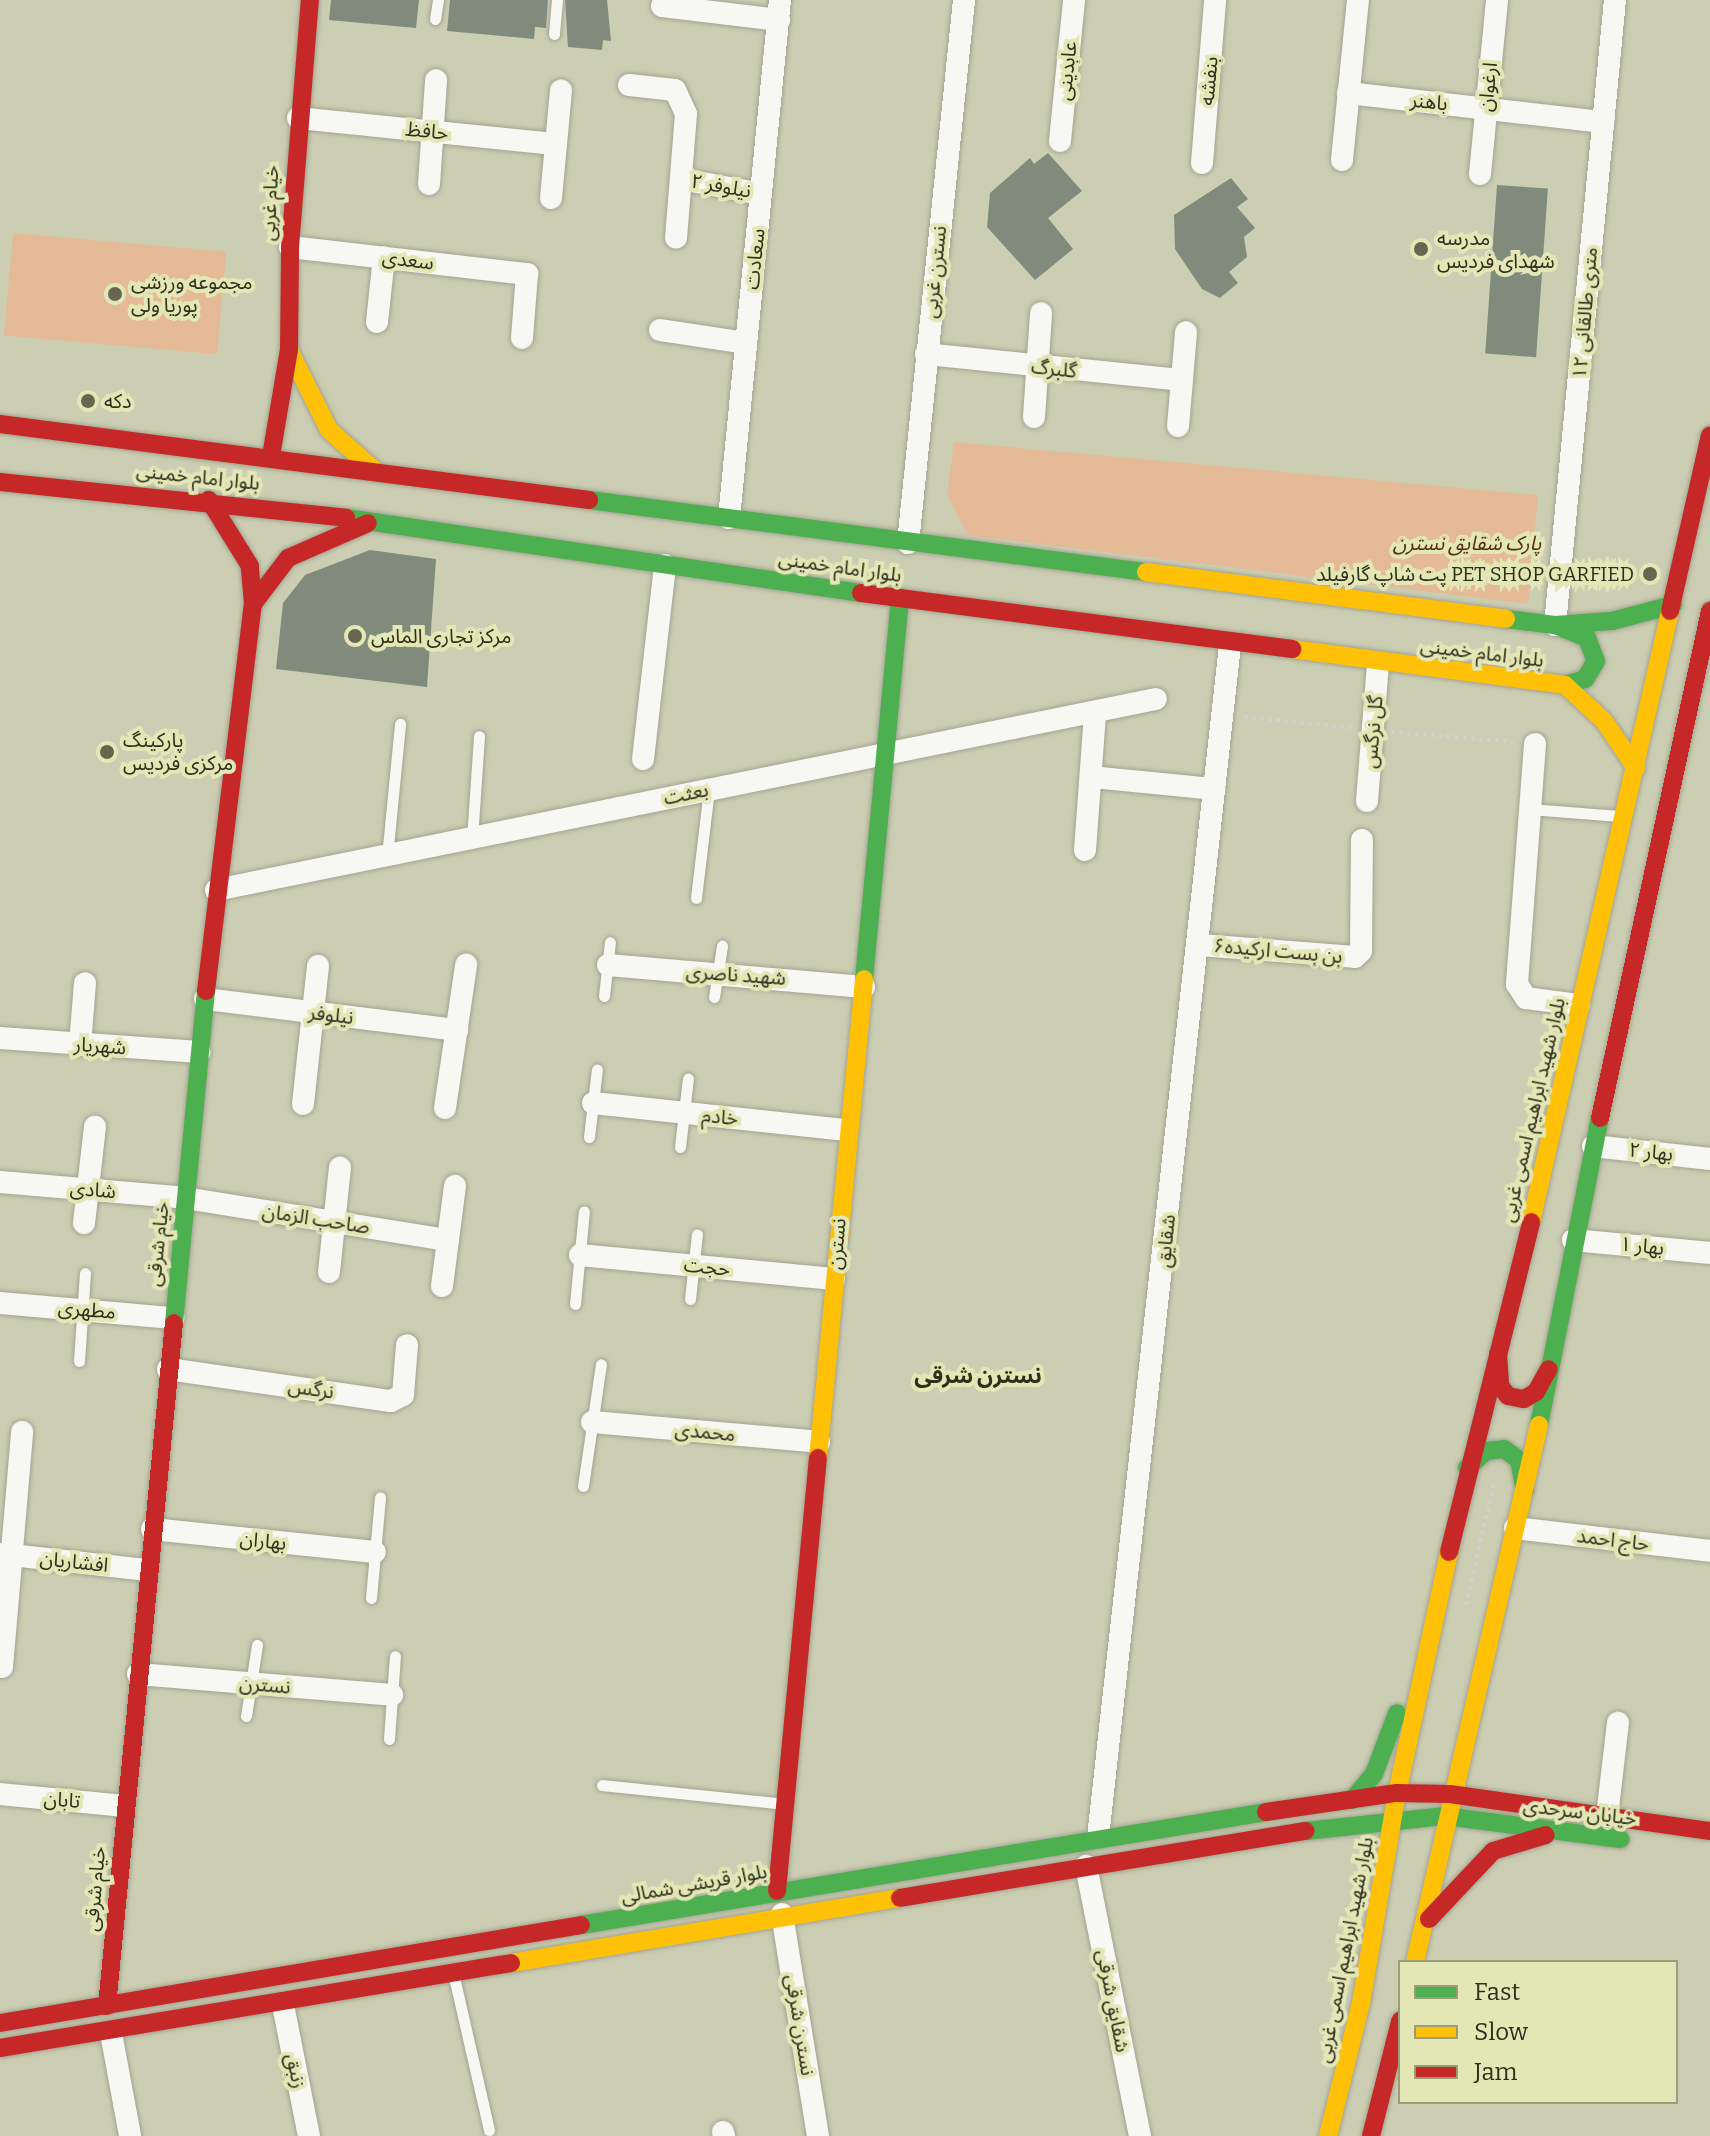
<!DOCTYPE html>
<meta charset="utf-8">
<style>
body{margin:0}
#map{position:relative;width:1710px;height:2136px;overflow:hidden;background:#ccceb4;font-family:Bitter,"Noto Sans Arabic",serif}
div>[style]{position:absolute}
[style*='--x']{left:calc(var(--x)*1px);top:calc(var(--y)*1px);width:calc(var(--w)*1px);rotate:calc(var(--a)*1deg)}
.green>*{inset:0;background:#e4ba97;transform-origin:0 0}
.building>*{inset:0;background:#808b7c;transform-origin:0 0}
.path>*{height:4px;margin-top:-2px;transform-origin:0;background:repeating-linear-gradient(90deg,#d0d1c8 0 4px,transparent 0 8px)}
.roads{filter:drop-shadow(0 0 2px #a3a490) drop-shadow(0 0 2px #a3a490)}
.lane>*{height:11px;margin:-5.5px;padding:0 5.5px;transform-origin:5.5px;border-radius:5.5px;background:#f7f8f4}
.street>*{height:22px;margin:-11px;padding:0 11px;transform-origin:11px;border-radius:11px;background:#f7f8f4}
.fast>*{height:18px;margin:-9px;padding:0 9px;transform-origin:9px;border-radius:9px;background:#4caf50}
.slow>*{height:18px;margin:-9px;padding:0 9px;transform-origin:9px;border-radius:9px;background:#ffc107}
.jam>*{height:18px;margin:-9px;padding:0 9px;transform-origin:9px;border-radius:9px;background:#c62828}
.dots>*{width:22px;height:22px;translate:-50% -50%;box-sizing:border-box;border:4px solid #e3e6b5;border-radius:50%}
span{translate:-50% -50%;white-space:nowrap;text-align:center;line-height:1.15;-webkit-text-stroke:8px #e3e6b5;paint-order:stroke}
.street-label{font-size:20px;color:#2f2f1c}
.poi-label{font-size:20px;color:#2f2f1c}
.left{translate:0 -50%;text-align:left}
.right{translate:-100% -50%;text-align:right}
.park-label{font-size:20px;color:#542d15;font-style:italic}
.neighbourhood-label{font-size:22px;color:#2f2f1c;font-weight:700}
.legend{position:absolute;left:1398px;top:1960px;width:280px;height:144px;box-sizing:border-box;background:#e3e6b5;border:2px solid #9b9d78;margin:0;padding:10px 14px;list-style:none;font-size:24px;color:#2f2f1c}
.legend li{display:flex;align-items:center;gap:16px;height:40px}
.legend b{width:40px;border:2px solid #9b9d78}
</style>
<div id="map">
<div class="green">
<i style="left:13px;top:233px;width:214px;height:103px;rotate:5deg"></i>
<i style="clip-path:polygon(954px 442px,1538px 495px,1528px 604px,968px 535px,947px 495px)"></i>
</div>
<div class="building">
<i style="clip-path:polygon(331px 0,419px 0,416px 28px,329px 20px)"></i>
<i style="clip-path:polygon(450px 0,548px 0,546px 28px,535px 27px,534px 39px,447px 31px)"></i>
<i style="clip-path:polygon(565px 0,607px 0,611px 41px,603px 40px,602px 50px,568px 47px)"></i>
<i style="clip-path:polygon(1048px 153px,1082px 191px,1048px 218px,1073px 249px,1035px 280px,987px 227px,990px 193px,1030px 158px,1034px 164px)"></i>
<i style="clip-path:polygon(1231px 178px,1248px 199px,1237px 207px,1255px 228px,1244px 237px,1247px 257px,1229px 272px,1238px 283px,1220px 298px,1202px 289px,1175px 249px,1174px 215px)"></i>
<i style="left:1497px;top:185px;width:51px;height:169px;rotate:4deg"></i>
<i style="clip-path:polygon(370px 550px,436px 559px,427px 687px,276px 669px,283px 603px,305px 575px)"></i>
</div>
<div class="path">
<i style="--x:1244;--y:717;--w:111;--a:5.7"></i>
<i style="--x:1391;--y:732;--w:123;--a:4.6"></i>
<i style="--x:1466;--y:1605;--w:125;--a:-77.1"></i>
</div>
<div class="roads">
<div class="lane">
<i style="--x:435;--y:19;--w:19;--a:-81"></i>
<i style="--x:554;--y:34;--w:34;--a:-85"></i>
<i style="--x:1529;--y:809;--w:91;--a:4.4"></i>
<i style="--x:472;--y:839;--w:103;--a:-86.1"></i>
<i style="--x:387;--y:857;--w:134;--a:-84.4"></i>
<i style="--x:696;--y:898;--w:110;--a:-83.2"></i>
<i style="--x:604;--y:996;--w:54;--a:-83.7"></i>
<i style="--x:714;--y:997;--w:52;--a:-81.1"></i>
<i style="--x:589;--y:1137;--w:68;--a:-83.3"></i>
<i style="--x:680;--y:1147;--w:69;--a:-83.4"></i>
<i style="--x:690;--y:1299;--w:65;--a:-83.9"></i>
<i style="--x:575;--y:1304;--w:93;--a:-84.5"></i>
<i style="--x:79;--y:1361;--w:88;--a:-86.1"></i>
<i style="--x:583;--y:1486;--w:123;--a:-81.6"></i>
<i style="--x:371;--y:1598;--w:101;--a:-84.9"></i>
<i style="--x:246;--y:1716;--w:72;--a:-81.2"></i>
<i style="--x:389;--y:1739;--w:83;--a:-85.9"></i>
<i style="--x:602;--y:1785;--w:184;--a:5.9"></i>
<i style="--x:454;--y:1977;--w:157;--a:77.1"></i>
</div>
<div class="street">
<i style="--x:662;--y:6;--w:118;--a:6.8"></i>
<i style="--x:629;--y:85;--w:46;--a:6.2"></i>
<i style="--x:675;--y:90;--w:26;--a:65"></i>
<i style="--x:686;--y:114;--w:124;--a:94.6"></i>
<i style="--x:1348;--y:93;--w:257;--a:6.5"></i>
<i style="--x:298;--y:118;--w:259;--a:5.8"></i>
<i style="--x:1060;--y:141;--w:142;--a:-84.3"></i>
<i style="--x:1342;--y:160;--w:161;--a:-84.3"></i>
<i style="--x:1202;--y:163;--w:164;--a:-85.4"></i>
<i style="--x:1480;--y:174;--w:175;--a:-84.4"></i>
<i style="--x:681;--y:179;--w:81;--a:10.6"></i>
<i style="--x:429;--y:184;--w:104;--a:-86.1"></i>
<i style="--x:551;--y:198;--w:108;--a:-84.7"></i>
<i style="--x:290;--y:247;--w:239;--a:6.5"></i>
<i style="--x:527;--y:274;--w:64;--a:94.5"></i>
<i style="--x:377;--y:322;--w:65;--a:-83.9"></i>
<i style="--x:660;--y:330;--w:87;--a:8.6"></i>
<i style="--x:926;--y:354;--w:257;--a:5.8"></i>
<i style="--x:1034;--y:417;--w:104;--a:-86.1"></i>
<i style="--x:1178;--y:426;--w:94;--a:-85.1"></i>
<i style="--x:729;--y:518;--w:521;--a:-84.38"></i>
<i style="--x:908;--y:543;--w:546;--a:-84.11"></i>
<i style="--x:1555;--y:625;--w:628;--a:-84.52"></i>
<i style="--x:1535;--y:744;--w:241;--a:94.3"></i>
<i style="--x:1517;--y:984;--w:17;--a:57"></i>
<i style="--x:1526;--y:998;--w:53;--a:7.5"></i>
<i style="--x:643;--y:759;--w:195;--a:-83.5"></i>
<i style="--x:1091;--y:777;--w:124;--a:5.6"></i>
<i style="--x:1367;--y:801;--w:138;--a:-85.4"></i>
<i style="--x:1085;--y:850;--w:136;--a:-85.8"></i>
<i style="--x:216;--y:890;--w:959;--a:-11.49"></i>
<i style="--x:1200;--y:945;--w:155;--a:4.4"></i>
<i style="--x:1355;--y:957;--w:8;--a:-45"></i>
<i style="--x:1361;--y:951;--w:111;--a:-89.5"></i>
<i style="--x:608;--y:965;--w:257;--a:4.9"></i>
<i style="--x:205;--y:999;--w:254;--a:7"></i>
<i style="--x:0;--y:1038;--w:200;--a:4"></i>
<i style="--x:80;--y:1045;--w:62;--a:-85.4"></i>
<i style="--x:593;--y:1103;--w:255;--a:6.1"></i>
<i style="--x:303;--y:1104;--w:139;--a:-83.8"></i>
<i style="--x:445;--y:1108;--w:145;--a:-81.6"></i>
<i style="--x:1593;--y:1146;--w:118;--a:6.3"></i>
<i style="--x:0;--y:1182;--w:186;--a:4.9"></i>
<i style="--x:185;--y:1198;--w:266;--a:9.1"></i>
<i style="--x:84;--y:1223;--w:97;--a:-83.5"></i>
<i style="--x:1573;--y:1240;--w:138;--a:5.4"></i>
<i style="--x:580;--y:1255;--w:255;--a:5.4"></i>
<i style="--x:329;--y:1272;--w:105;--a:-84"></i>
<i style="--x:442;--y:1286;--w:101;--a:-82.6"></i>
<i style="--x:0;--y:1303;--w:174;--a:5"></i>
<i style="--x:168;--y:1369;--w:225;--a:8.2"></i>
<i style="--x:391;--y:1401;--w:13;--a:-27"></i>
<i style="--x:403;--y:1395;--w:50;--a:-85.4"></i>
<i style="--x:592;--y:1422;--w:228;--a:5"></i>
<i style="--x:1515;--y:1528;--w:196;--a:6.7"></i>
<i style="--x:152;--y:1529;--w:224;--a:5.9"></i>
<i style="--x:2;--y:1554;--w:147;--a:6.3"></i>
<i style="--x:2;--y:1667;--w:236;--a:-85.1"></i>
<i style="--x:138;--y:1674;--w:255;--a:4.7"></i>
<i style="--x:0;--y:1794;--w:125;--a:5.5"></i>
<i style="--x:1607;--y:1816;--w:94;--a:-83.3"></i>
<i style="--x:1098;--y:1837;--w:1199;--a:-83.68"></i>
<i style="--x:1086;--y:1866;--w:275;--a:78.7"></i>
<i style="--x:782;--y:1914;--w:225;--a:80.8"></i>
<i style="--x:283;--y:2005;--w:134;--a:78.8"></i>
<i style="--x:111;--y:2033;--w:105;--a:79.5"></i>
<i style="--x:723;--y:2132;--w:4;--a:76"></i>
</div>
<div class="fast">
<i style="--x:589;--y:500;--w:562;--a:7.37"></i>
<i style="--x:346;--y:518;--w:520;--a:8.29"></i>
<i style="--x:1506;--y:619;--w:49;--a:7"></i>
<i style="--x:1555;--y:625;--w:57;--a:-4"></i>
<i style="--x:1612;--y:621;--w:63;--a:-14.7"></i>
<i style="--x:1555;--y:625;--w:35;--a:22"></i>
<i style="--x:1587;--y:638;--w:25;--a:69"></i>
<i style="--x:1596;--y:661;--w:21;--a:121"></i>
<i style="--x:1585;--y:679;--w:21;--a:163"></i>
<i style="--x:864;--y:979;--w:383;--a:-84.6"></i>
<i style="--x:174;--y:1323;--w:334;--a:-84.5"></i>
<i style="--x:1539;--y:1425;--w:313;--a:-78.8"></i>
<i style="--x:1467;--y:1468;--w:25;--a:-42"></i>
<i style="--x:1486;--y:1451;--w:18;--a:-6"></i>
<i style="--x:1504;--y:1449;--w:19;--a:36"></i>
<i style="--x:1519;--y:1460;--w:31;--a:79"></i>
<i style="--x:1352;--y:1800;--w:34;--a:-50"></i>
<i style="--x:1374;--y:1774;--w:65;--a:-69.3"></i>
<i style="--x:1306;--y:1831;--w:140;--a:-6.2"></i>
<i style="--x:1445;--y:1816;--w:177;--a:7.5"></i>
<i style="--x:581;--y:1925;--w:694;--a:-9.37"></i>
</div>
<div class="slow">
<i style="--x:289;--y:350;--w:89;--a:63.4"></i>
<i style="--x:329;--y:430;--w:60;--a:41.6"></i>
<i style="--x:1146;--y:572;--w:363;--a:7.4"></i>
<i style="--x:1292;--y:649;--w:275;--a:7.5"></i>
<i style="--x:1565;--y:685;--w:53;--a:42.7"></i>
<i style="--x:1604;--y:721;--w:57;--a:55.8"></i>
<i style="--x:1531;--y:1222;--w:627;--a:-77.18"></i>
<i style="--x:818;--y:1458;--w:481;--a:-84.5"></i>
<i style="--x:1415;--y:1962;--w:551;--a:-77"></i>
<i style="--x:511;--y:1963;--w:394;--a:-9.5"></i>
<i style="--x:1328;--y:2136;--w:137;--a:-76.1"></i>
<i style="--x:1361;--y:2003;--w:213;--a:-80.3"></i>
<i style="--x:1397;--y:1793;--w:247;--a:-77.8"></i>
</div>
<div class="jam">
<i style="--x:0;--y:424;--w:594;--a:7.35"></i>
<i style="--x:271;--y:456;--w:108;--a:-80.4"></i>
<i style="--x:289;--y:350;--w:103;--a:-89.4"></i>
<i style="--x:290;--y:247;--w:248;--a:-85.4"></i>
<i style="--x:0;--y:482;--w:348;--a:5.9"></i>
<i style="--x:861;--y:593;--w:435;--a:7.4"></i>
<i style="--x:253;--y:604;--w:58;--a:-52.7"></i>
<i style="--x:288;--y:558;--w:87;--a:-23.6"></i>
<i style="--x:1670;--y:611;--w:180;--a:-77.2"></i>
<i style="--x:206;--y:991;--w:390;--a:-83.1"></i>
<i style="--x:253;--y:604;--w:38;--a:-95"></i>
<i style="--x:250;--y:566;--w:78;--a:-121.8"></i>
<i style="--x:1600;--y:1118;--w:519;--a:-77.76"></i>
<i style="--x:1498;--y:1354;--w:32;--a:86"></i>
<i style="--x:1500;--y:1386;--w:13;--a:51"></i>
<i style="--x:1508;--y:1396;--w:16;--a:11"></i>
<i style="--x:1524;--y:1399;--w:14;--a:-30"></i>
<i style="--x:1536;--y:1392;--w:26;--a:-61"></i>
<i style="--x:1449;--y:1552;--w:340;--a:-76"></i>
<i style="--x:1266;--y:1812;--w:132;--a:-8.3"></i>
<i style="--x:1397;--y:1793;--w:53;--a:1.1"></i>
<i style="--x:1450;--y:1794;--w:263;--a:8.1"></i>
<i style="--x:777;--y:1891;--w:435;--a:-84.6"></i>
<i style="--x:900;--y:1898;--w:411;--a:-9.4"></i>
<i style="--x:1429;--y:1919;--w:93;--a:-46.7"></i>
<i style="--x:1493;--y:1851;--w:55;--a:-16.8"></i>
<i style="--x:107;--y:2006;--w:686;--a:-84.4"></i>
<i style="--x:0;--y:2023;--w:589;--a:-9.57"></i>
<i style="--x:0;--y:2048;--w:518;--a:-9.44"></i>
<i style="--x:1371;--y:2136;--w:119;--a:-75.8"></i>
</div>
</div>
<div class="dots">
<i style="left:1421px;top:249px;background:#666751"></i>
<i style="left:115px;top:294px;background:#666751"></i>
<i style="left:88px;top:401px;background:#666751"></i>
<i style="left:1650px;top:574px;background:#666751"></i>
<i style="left:355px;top:636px;background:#666751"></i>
<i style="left:107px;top:752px;background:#666751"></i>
</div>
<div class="street-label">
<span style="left:1067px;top:71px;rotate:-84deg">عابدینی</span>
<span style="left:1209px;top:81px;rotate:-85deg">بنفشه</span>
<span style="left:1488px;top:87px;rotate:-84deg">ارغوان</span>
<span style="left:1429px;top:102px;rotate:6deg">باهنر</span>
<span style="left:427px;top:131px;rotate:6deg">حافظ</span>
<span style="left:721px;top:186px;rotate:10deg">نیلوفر ۲</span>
<span style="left:270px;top:203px;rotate:-87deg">خیام غربی</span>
<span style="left:755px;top:259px;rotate:-84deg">سعادت</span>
<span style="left:408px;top:260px;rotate:7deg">سعدی</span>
<span style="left:935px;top:272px;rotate:-84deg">نسترن غربی</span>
<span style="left:1585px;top:313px;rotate:-85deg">۱۲ متری طالقانی</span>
<span style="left:1054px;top:369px;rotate:6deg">گلبرگ</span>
<span style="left:198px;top:477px;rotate:6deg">بلوار امام خمینی</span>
<span style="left:840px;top:567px;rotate:8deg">بلوار امام خمینی</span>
<span style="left:1482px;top:653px;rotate:7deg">بلوار امام خمینی</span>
<span style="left:1373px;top:732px;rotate:-85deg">گل نرگس</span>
<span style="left:686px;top:794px;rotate:-12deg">بعثت</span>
<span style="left:1278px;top:951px;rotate:5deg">بن بست ارکیده۶</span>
<span style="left:736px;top:975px;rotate:4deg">شهید ناصری</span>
<span style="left:331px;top:1015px;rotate:7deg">نیلوفر</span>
<span style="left:100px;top:1046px;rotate:4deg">شهریار</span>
<span style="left:1533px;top:1110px;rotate:-77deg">بلوار شهید ابراهیم اسمی غربی</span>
<span style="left:720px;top:1117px;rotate:6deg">خادم</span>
<span style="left:1651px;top:1152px;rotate:6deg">بهار ۲</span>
<span style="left:93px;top:1190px;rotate:5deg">شادی</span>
<span style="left:316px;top:1219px;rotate:9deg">صاحب الزمان</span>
<span style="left:1166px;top:1241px;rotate:-84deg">شقایق</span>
<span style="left:158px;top:1244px;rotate:-84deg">خیام شرقی</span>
<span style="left:837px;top:1244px;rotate:-85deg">نسترن</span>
<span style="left:1642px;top:1246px;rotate:6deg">بهار ۱</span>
<span style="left:707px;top:1267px;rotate:6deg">حجت</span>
<span style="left:87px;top:1310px;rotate:5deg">مطهری</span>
<span style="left:311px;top:1389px;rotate:8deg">نرگس</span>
<span style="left:705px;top:1432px;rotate:5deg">محمدی</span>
<span style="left:1613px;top:1540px;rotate:7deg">حاج احمد</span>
<span style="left:263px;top:1541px;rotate:6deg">بهاران</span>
<span style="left:74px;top:1562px;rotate:6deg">افشاریان</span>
<span style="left:265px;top:1685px;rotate:5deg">نسترن</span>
<span style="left:62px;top:1800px;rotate:5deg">تابان</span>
<span style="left:1580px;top:1812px;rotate:7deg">خیابان سرحدی</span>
<span style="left:694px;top:1884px;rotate:-10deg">بلوار قریشی شمالی</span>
<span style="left:95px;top:1889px;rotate:-85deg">خیام شرقی</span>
<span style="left:1345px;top:1950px;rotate:-79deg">بلوار شهید ابراهیم اسمی غربی</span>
<span style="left:1113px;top:2001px;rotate:79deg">شقایق شرقی</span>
<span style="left:800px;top:2025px;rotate:81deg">نسترن شرقی</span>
<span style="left:296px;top:2071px;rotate:79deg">زنبق</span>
</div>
<div class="poi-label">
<span class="left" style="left:1437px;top:250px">مدرسه<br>شهدای فردیس</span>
<span class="left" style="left:131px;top:294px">مجموعه ورزشی<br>پوریا ولی</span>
<span class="left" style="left:104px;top:401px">دکه</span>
<span class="right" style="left:1634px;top:574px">پت شاپ گارفیلد PET SHOP GARFIED</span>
<span class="left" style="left:371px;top:636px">مرکز تجاری الماس</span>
<span class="left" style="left:123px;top:752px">پارکینگ<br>مرکزی فردیس</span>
</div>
<div class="park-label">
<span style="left:1467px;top:543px">پارک شقایق نسترن</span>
</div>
<div class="neighbourhood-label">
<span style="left:978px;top:1376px">نسترن شرقی</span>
</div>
<ul class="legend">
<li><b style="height:10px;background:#4caf50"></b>Fast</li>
<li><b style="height:10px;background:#ffc107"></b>Slow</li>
<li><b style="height:10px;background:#c62828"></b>Jam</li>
</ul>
</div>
